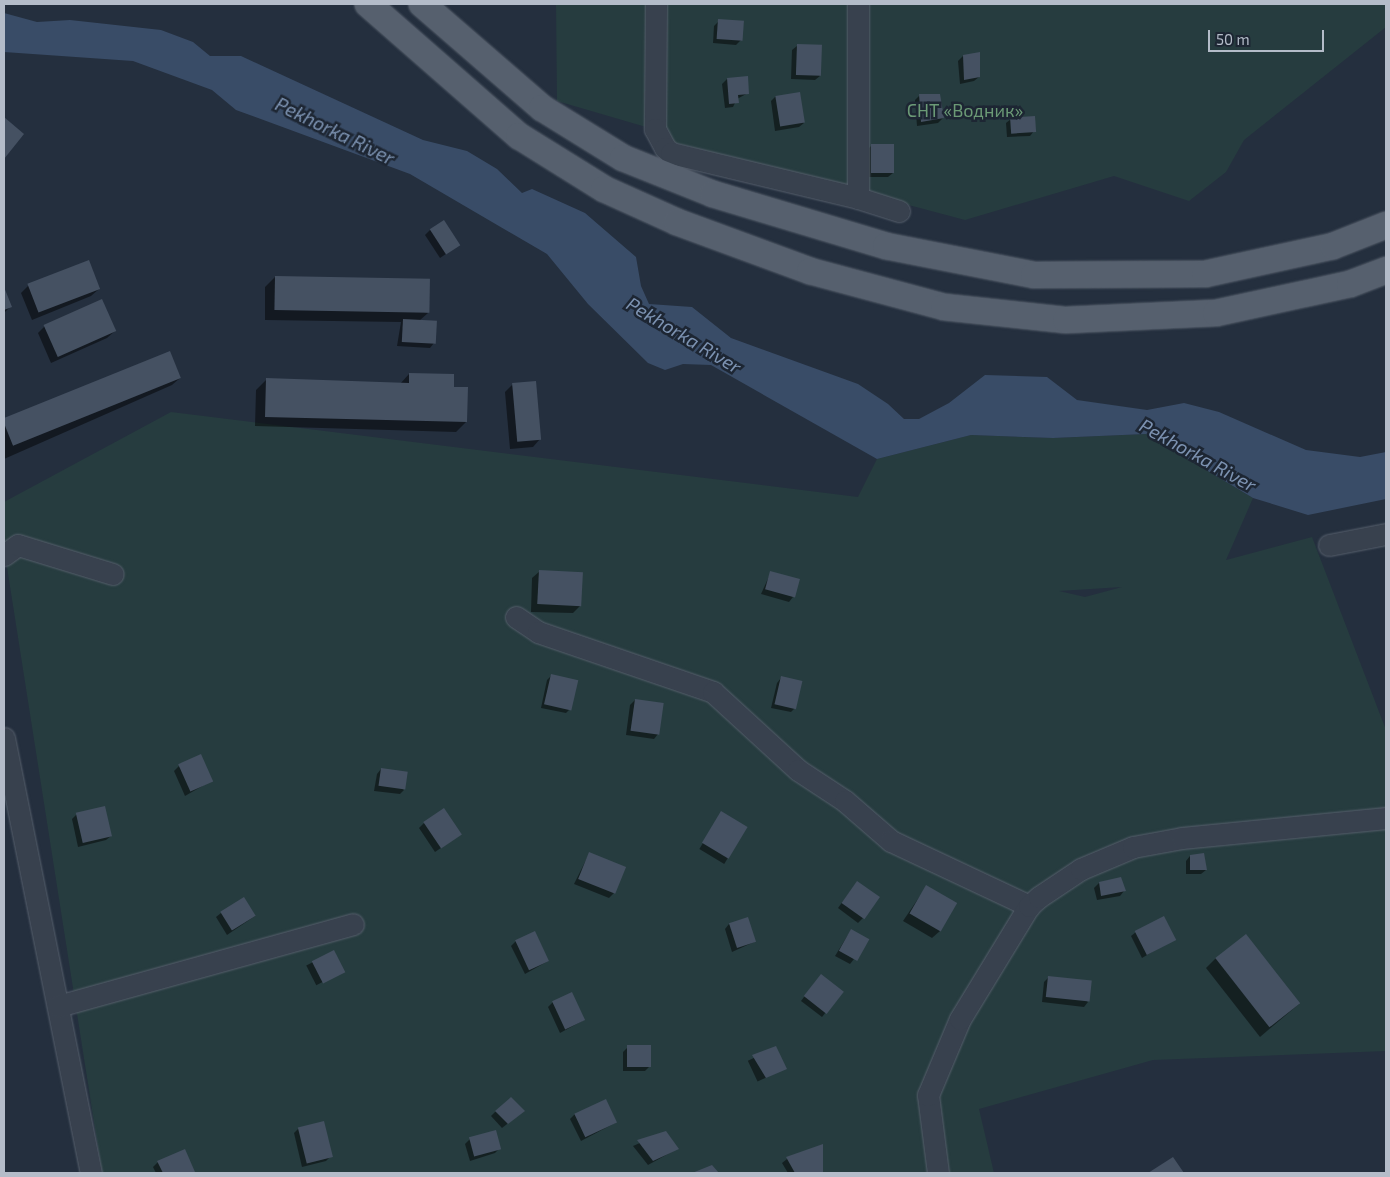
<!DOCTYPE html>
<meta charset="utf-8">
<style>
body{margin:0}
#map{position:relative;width:1390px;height:1177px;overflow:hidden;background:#242f3e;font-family:"Exo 2",sans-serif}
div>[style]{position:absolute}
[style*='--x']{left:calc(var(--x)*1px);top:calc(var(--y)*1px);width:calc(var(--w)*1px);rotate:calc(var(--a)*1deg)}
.green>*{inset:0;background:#263c3f}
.water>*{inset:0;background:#394c67}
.shadow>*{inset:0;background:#0007;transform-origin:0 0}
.building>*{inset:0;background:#455162;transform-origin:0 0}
.roads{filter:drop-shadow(0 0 1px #565f6c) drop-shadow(0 0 1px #565f6c)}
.minor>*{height:21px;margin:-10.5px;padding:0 10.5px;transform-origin:10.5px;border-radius:10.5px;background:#38414e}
.major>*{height:26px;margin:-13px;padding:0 13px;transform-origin:13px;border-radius:13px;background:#56606e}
span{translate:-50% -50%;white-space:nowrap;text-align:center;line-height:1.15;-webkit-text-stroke:5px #1d2633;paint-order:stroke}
.park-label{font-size:18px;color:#6b9a76}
.water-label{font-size:19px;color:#7c92b1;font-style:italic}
.frame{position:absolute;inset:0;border:5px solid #b4bcc9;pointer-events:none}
.scale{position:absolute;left:1208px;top:30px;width:116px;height:22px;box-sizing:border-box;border:2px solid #b4bcc9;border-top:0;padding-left:6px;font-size:15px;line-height:18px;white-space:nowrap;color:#b4bcc9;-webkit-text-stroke:4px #1d2633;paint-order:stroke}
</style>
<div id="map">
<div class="green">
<i style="clip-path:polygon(556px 4px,1386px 4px,1386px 27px,1244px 140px,1226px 172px,1189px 201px,1114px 176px,965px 220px,672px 142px,646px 127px,557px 101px)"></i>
<i style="clip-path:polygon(evenodd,171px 412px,858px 497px,877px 459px,971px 435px,1053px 438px,1146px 434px,1253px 498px,1226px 560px,1312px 537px,1386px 730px,1386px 1051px,1153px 1060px,979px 1109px,994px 1173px,102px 1173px,4px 548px,4px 502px,171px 412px,1122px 587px,1085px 597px,1059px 591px,1122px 587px)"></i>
</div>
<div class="water">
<i style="clip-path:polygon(4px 13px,37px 22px,70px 20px,161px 30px,193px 42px,210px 56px,241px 56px,423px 140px,467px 151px,497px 169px,522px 193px,532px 189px,585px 213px,636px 257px,641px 286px,649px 304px,692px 307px,731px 338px,858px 384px,888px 404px,904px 419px,919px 419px,949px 403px,985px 375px,1047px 377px,1077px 400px,1147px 410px,1184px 403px,1219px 412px,1306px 450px,1360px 457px,1386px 452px,1386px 499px,1308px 515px,1253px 498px,1146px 434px,1053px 438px,971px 435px,877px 459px,711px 365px,683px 364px,665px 370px,648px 363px,588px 304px,547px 254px,410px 174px,236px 110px,212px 90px,133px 61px,4px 52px)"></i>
</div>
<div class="shadow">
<i style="clip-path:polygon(719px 21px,741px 40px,736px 45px,713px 43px,714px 26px)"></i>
<i style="clip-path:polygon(797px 46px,820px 76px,815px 80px,791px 79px,792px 50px)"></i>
<i style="clip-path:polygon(963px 56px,979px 77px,974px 81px,960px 84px,958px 61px)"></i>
<i style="clip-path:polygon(727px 79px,748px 93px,737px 99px,733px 107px,725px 108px,722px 84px)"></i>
<i style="clip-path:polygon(920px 95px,943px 118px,938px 123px,917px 126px,915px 100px)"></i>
<i style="clip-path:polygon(776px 96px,804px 123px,799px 127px,775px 131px,771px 101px)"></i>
<i style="clip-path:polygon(1011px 119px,1034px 131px,1030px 136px,1007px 137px,1006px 123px)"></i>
<i style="clip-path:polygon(872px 145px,893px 173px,888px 177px,867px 177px,867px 150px)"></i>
<i style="clip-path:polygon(430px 230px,459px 245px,440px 258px,425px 235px)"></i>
<i style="clip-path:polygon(275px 277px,428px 313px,419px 321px,434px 343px,430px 348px,397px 346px,401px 322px,265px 320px,265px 287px)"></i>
<i style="clip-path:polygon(29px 285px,99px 289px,91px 296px,32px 320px,21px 293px)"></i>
<i style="clip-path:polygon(4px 290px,10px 307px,4px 313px)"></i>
<i style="clip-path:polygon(45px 326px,115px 331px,107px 338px,51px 363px,38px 333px)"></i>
<i style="clip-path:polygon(169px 353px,180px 378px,172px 385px,4px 459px,4px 425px)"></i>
<i style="clip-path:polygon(409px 374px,452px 388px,466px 422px,456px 432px,255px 426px,256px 390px,266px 380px,400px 384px)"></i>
<i style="clip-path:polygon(512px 385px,540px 439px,533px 447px,510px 449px,505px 392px)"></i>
<i style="clip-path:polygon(540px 571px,580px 606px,573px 613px,531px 612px,532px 578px)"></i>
<i style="clip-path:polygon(771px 572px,793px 597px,789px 602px,761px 594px)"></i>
<i style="clip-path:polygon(551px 676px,571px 708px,566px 713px,541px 708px,547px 680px)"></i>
<i style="clip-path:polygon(781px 678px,795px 708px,791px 712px,771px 708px,777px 683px)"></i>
<i style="clip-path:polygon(635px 700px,658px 734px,654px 739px,626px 735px,630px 705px)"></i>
<i style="clip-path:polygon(179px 766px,211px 781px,185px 796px,174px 771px)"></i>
<i style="clip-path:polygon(381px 769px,404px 790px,400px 794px,374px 791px,377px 774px)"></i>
<i style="clip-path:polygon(104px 808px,111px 836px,106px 840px,78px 847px,72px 819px,76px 815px)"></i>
<i style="left:721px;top:813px;width:29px;height:42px;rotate:31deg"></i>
<i style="clip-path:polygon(424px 823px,460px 835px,435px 852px,419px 828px)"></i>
<i style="clip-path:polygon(589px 854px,614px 893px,609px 898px,574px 884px)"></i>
<i style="clip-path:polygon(1190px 856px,1206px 870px,1201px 874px,1186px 874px,1186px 861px)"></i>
<i style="clip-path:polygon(1120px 879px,1124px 891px,1120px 896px,1097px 900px,1094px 888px,1099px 883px)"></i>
<i style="clip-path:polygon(857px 882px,863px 918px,858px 923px,838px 908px)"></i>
<i style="clip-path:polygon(926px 887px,940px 931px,932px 938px,903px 921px)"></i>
<i style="clip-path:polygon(221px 913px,255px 916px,227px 935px,216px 917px)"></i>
<i style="clip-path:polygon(729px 924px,754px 942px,732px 952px,725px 929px)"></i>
<i style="clip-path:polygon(851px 930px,854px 959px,850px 964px,835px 956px)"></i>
<i style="clip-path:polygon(1136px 932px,1174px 939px,1142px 958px,1131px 936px)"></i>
<i style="clip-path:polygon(516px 941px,548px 961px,525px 974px,511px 946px)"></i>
<i style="left:333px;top:952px;width:22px;height:30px;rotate:63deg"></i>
<i style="clip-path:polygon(1216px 958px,1299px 1004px,1260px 1037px,1206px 968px)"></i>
<i style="clip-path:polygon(1049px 977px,1088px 1002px,1084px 1007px,1042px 1002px,1044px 982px)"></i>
<i style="clip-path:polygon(816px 981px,842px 992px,822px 1017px,801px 1001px)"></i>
<i style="clip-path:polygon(553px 1002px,584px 1020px,560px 1033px,548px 1007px)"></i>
<i style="clip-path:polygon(628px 1047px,650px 1066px,645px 1071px,623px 1071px,623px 1052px)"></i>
<i style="left:775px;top:1048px;width:23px;height:30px;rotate:65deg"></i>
<i style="clip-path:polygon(496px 1111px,524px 1111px,502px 1128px,491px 1116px)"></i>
<i style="clip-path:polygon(575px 1114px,615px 1123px,581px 1141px,570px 1119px)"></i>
<i style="clip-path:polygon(299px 1128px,331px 1156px,326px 1161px,302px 1167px,294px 1133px)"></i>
<i style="clip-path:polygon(665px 1132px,677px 1149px,648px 1165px,633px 1146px)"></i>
<i style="clip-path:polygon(470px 1139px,500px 1148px,495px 1153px,470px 1161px,465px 1144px)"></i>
<i style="clip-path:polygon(822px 1145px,822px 1173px,788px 1173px,782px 1163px,787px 1159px)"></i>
<i style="clip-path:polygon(158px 1162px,193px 1171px,156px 1173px,153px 1167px)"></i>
</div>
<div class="building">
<i style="left:718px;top:19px;width:26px;height:20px;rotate:4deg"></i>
<i style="left:797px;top:44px;width:25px;height:31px;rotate:2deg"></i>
<i style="clip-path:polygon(980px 52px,980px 77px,964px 80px,963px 55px)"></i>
<i style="clip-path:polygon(748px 76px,749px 94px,738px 95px,739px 103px,729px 104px,727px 78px)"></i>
<i style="left:800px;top:92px;width:31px;height:25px;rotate:81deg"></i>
<i style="clip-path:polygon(919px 94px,940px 94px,944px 118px,921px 122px)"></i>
<i style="left:1035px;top:116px;width:16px;height:25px;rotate:86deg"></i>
<i style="clip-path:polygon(4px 117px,24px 134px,4px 159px)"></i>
<i style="left:871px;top:144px;width:23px;height:29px"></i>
<i style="left:444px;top:220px;width:30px;height:17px;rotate:57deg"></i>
<i style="left:89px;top:260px;width:31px;height:66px;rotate:69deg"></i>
<i style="left:275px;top:276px;width:155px;height:34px;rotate:1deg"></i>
<i style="clip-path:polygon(4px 287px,12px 307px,4px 310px)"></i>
<i style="left:102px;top:299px;width:35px;height:64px;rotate:66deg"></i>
<i style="left:403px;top:319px;width:34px;height:23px;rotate:3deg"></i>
<i style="left:170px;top:351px;width:29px;height:181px;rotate:68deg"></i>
<i style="clip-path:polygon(409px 373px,454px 374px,454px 387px,468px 387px,467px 422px,265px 417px,266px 378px,409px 383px)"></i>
<i style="left:536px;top:381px;width:59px;height:24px;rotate:85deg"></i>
<i style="left:539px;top:570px;width:44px;height:34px;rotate:3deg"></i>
<i style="left:770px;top:571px;width:31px;height:19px;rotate:15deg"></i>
<i style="left:551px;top:674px;width:28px;height:31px;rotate:13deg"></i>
<i style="left:781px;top:676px;width:22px;height:29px;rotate:13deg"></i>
<i style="left:635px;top:699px;width:29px;height:32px;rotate:8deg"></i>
<i style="left:201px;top:754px;width:30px;height:25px;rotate:66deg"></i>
<i style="left:381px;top:768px;width:27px;height:18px;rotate:8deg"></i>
<i style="left:105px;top:806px;width:31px;height:30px;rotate:77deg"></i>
<i style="left:444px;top:808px;width:32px;height:25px;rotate:56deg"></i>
<i style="left:721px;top:811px;width:31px;height:37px;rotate:31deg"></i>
<i style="left:589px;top:852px;width:40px;height:29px;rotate:22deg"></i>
<i style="clip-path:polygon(1204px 853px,1207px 870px,1190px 870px,1190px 855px)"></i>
<i style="clip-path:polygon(1121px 877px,1126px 891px,1101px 896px,1099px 882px)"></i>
<i style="left:857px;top:881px;width:28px;height:27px;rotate:35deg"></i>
<i style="left:926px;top:885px;width:36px;height:33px;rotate:30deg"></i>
<i style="left:244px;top:897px;width:22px;height:28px;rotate:58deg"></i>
<i style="left:1164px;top:916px;width:27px;height:33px;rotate:63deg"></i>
<i style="left:748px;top:917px;width:26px;height:20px;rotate:72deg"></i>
<i style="left:851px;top:929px;width:21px;height:25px;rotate:29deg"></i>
<i style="left:535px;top:931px;width:33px;height:22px;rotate:65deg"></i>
<i style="left:1246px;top:934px;width:88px;height:39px;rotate:52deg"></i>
<i style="left:334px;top:950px;width:25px;height:25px;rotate:63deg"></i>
<i style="left:821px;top:974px;width:29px;height:28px;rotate:38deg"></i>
<i style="left:1048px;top:976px;width:44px;height:21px;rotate:6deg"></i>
<i style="left:572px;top:992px;width:31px;height:22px;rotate:65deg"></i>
<i style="left:651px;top:1045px;width:22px;height:24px;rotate:90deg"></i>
<i style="clip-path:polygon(776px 1046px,787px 1069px,766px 1078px,752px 1055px)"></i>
<i style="clip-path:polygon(511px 1097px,525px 1111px,508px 1124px,495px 1111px)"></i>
<i style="left:606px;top:1099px;width:26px;height:35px;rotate:65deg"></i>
<i style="left:324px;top:1121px;width:37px;height:27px;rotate:76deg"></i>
<i style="left:496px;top:1130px;width:20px;height:28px;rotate:75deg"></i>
<i style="clip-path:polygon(666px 1131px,679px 1149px,653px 1161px,637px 1140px)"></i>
<i style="clip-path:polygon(823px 1144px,823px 1173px,795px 1173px,786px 1157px)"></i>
<i style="clip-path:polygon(185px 1149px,195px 1172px,163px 1173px,157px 1161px)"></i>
<i style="clip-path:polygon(1173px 1157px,1184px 1173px,1148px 1173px)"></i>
<i style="clip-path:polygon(712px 1165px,719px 1173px,692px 1173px)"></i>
</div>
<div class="roads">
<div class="minor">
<i style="--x:656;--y:4;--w:125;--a:90.5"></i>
<i style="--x:655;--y:129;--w:21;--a:62"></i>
<i style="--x:665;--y:148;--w:8;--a:40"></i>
<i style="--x:671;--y:153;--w:192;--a:13.5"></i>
<i style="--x:858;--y:198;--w:43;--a:17.6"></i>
<i style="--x:858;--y:4;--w:194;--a:90"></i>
<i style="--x:1329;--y:545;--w:58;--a:-10.9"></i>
<i style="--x:4;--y:555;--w:17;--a:-36"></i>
<i style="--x:18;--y:545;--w:99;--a:17"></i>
<i style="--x:516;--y:617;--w:27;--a:34"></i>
<i style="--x:538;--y:632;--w:185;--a:18.9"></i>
<i style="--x:713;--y:692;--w:115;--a:42.5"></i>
<i style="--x:798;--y:770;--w:56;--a:33.4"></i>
<i style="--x:845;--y:801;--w:61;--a:41"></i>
<i style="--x:891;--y:841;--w:153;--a:25.2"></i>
<i style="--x:4;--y:738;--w:444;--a:78.7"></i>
<i style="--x:58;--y:1006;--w:306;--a:-15.5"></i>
<i style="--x:938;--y:1173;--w:79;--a:-97.3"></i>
<i style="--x:928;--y:1095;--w:82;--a:-67.2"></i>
<i style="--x:960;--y:1019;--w:132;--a:-58.6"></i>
<i style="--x:1029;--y:906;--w:13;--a:-42"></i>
<i style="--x:1039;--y:897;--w:50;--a:-33.7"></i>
<i style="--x:1081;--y:869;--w:56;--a:-22.9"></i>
<i style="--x:1133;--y:847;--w:50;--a:-10.4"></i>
<i style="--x:1182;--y:838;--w:205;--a:-5.6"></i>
</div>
<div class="major">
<i style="--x:368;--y:4;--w:201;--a:41.2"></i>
<i style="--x:519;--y:136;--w:100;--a:31.9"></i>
<i style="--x:604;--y:189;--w:80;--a:24.3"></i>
<i style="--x:677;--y:222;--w:142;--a:20.2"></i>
<i style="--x:810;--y:271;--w:139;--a:15"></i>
<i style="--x:944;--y:307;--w:123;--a:6.1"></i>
<i style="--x:1066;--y:320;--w:150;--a:-2.7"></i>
<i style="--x:1216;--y:313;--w:137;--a:-12.2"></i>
<i style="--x:1350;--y:284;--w:39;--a:-21"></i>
<i style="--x:422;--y:4;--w:159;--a:40.9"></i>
<i style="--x:542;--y:108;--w:95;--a:31.7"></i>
<i style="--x:623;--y:158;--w:97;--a:21.8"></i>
<i style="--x:713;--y:194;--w:181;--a:16.7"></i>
<i style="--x:886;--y:246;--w:151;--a:11.1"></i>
<i style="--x:1034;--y:275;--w:171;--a:-0.3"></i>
<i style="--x:1205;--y:274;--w:131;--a:-12.3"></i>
<i style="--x:1333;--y:246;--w:57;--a:-21.6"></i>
</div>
</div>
<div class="park-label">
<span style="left:965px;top:110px">СНТ «Водник»</span>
</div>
<div class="water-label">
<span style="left:335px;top:131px;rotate:26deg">Pekhorka River</span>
<span style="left:684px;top:335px;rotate:31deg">Pekhorka River</span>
<span style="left:1198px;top:455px;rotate:29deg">Pekhorka River</span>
</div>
<div class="frame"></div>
<div class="scale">50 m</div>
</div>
